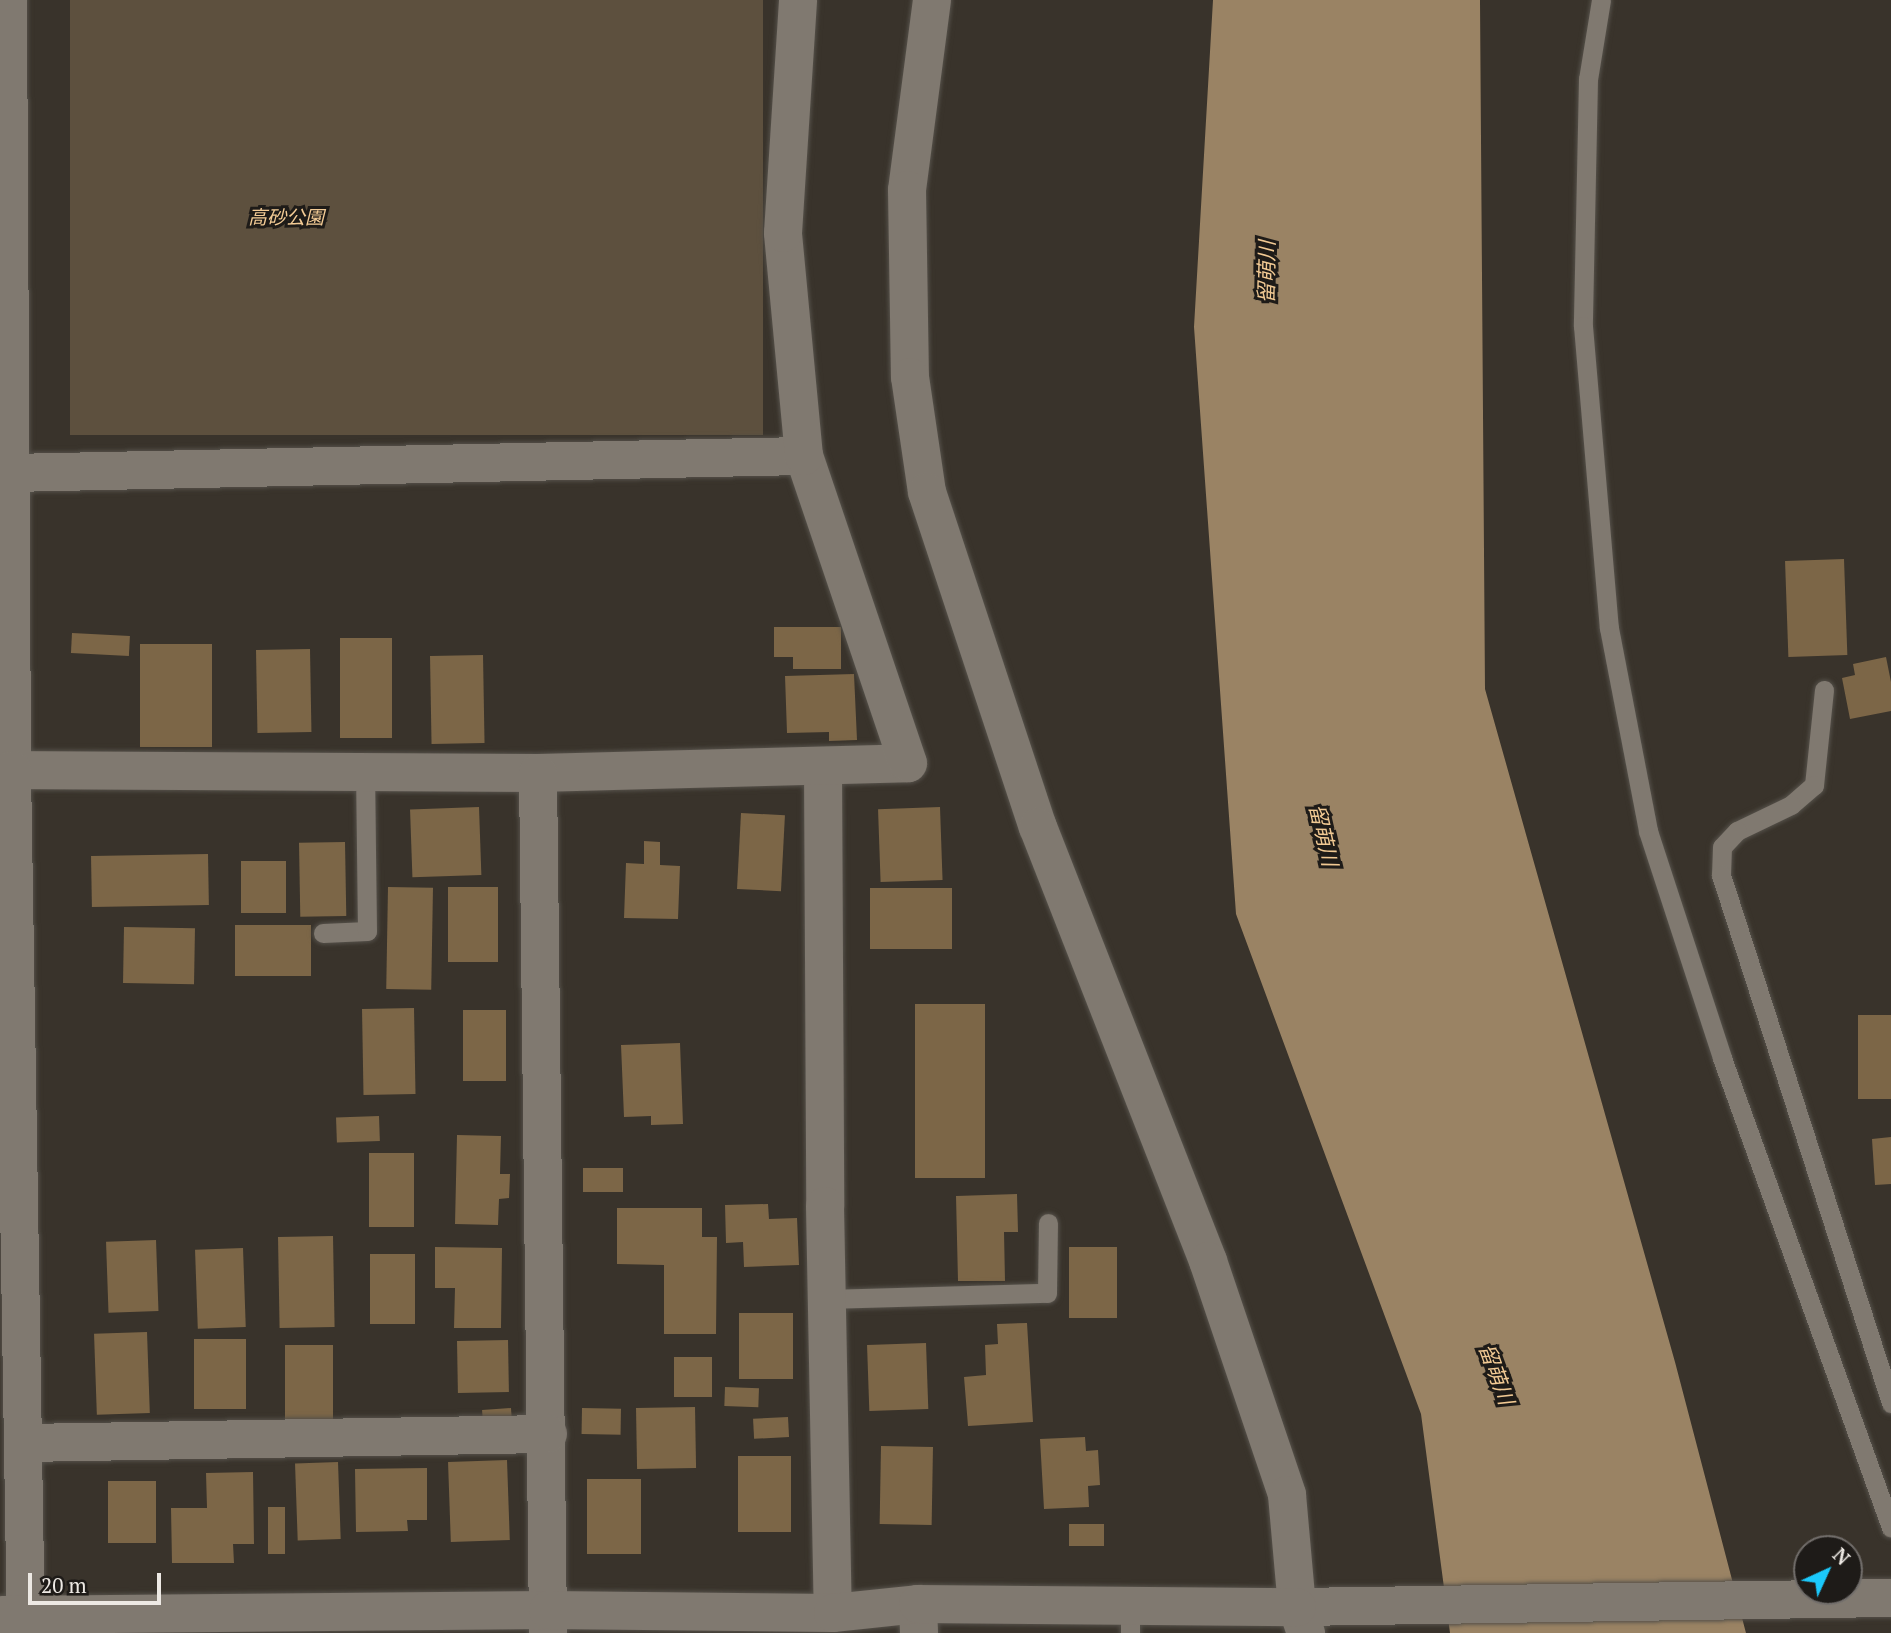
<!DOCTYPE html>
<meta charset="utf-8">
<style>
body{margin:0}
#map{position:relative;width:1891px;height:1633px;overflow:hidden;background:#39332b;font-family:"PT Serif","Noto Sans JP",serif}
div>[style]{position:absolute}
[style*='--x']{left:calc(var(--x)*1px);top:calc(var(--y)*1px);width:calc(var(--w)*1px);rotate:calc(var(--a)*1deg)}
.green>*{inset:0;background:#5d503e;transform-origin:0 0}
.water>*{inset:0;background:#9a8364}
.building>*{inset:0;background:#7c6647;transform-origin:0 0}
.roads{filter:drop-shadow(0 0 2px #55514a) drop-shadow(0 0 2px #55514a)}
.service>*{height:19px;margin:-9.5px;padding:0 9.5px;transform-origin:9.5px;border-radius:9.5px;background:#807970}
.minor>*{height:38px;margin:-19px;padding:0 19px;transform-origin:19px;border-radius:19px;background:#807970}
.tertiary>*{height:38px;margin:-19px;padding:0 19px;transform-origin:19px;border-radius:19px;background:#807970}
span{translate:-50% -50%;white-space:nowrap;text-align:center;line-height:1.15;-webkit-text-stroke:6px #1e1b18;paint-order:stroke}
.park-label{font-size:19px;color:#f3cb95;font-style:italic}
.water-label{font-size:21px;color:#f1c993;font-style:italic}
.north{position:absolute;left:1793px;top:1535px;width:70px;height:70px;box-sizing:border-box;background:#1e1b18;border:2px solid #716d6a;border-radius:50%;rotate:45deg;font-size:19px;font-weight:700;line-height:28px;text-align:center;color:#ede9e4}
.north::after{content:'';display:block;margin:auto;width:24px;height:32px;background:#1bc9fc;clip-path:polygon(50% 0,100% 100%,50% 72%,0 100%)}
.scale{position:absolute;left:28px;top:1573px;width:133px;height:32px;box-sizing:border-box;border:4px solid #ede9e4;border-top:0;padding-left:9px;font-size:21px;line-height:24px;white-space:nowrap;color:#ede9e4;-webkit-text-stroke:5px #1e1b18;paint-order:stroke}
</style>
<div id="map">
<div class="green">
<i style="left:70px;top:0;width:693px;height:435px"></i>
</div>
<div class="water">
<i style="clip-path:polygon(1213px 0,1480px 0,1485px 689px,1675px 1362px,1746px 1633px,1450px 1633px,1421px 1414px,1236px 914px,1194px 327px)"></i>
</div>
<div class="building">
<i style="left:1844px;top:559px;width:96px;height:59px;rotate:88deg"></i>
<i style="clip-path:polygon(774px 627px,841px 627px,841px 669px,793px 669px,793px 657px,774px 657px)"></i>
<i style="left:72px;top:633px;width:58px;height:20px;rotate:3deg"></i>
<i style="left:340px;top:638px;width:52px;height:100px"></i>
<i style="left:140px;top:644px;width:72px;height:103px"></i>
<i style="left:310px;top:649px;width:83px;height:54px;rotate:89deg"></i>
<i style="left:483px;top:655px;width:88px;height:53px;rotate:89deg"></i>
<i style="clip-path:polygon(1886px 657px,1891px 682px,1891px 711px,1850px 719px,1842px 678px,1855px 675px,1853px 664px)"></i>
<i style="clip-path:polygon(854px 674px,857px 740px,829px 741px,829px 732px,787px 733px,785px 676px)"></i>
<i style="left:479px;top:807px;width:68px;height:69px;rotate:88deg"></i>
<i style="left:940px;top:807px;width:73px;height:62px;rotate:88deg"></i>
<i style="left:741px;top:813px;width:44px;height:76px;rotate:3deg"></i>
<i style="clip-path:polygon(644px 841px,660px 842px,660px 865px,680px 866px,678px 919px,624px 918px,626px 863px,644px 864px)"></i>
<i style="left:345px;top:842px;width:74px;height:46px;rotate:89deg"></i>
<i style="left:208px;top:854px;width:51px;height:117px;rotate:89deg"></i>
<i style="left:241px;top:861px;width:45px;height:52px"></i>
<i style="left:388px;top:887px;width:45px;height:102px;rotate:1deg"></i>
<i style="left:448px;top:887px;width:50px;height:75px"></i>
<i style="left:870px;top:888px;width:82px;height:61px"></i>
<i style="left:235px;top:925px;width:76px;height:51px"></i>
<i style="left:124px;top:927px;width:71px;height:56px;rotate:1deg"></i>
<i style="left:915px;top:1004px;width:70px;height:174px"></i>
<i style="left:414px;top:1008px;width:86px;height:52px;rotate:89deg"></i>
<i style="left:463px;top:1010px;width:43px;height:71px"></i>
<i style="left:1891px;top:1015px;width:84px;height:33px;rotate:90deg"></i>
<i style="clip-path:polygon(680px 1043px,683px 1124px,651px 1125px,651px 1116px,624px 1117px,621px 1045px)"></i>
<i style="left:379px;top:1116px;width:25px;height:43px;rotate:88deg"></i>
<i style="clip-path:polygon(457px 1135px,501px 1136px,500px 1174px,510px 1174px,509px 1198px,499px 1199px,498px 1225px,455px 1224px)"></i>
<i style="clip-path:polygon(1891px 1137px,1891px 1184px,1875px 1185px,1872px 1139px)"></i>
<i style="left:369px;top:1153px;width:45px;height:74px"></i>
<i style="left:623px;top:1168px;width:24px;height:40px;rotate:90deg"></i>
<i style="clip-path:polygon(1017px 1194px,1018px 1232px,1004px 1232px,1005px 1281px,958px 1281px,956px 1196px)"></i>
<i style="clip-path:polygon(768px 1204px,769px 1219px,797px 1218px,799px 1265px,744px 1267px,743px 1242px,726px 1243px,725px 1205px)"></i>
<i style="clip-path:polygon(617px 1208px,702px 1208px,702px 1237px,717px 1237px,716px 1334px,664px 1334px,664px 1265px,617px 1264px)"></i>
<i style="left:333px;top:1236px;width:91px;height:55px;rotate:89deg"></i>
<i style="left:156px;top:1240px;width:71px;height:50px;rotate:88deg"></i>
<i style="clip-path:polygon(435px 1247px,502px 1248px,501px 1328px,454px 1328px,455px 1288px,435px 1288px)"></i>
<i style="left:1069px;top:1247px;width:48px;height:71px"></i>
<i style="left:243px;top:1248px;width:79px;height:48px;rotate:88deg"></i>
<i style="left:370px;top:1254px;width:45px;height:70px"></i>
<i style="left:739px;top:1313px;width:54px;height:66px"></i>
<i style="clip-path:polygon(1027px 1323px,1033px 1422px,968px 1426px,964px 1377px,986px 1375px,985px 1345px,998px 1344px,997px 1324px)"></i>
<i style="left:147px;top:1332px;width:81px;height:53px;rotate:88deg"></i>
<i style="left:194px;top:1339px;width:52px;height:70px"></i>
<i style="left:508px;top:1340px;width:52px;height:51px;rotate:89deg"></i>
<i style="left:926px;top:1343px;width:66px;height:59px;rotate:88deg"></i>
<i style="left:285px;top:1345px;width:48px;height:74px"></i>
<i style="left:674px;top:1357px;width:38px;height:40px"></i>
<i style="left:725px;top:1387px;width:34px;height:19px;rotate:2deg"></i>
<i style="left:695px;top:1407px;width:61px;height:59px;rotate:89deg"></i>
<i style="left:511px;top:1408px;width:16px;height:29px;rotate:86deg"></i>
<i style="left:582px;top:1408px;width:39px;height:26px;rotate:1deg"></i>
<i style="left:788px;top:1417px;width:20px;height:35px;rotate:87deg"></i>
<i style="clip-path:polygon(1085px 1437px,1086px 1451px,1098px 1450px,1100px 1485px,1088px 1486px,1089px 1507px,1044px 1509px,1040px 1439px)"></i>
<i style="left:881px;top:1446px;width:52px;height:78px;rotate:1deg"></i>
<i style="left:791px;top:1456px;width:76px;height:53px;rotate:90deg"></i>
<i style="left:507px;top:1460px;width:80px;height:59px;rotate:88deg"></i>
<i style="left:338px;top:1462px;width:77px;height:43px;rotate:88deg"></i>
<i style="clip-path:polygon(427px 1468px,427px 1520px,407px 1520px,408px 1531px,356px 1532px,355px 1469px)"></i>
<i style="clip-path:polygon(253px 1472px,254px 1544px,233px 1544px,234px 1563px,172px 1563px,171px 1508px,207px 1508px,206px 1473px)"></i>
<i style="left:587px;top:1479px;width:54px;height:75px"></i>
<i style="left:108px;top:1481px;width:48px;height:62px"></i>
<i style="left:268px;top:1507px;width:17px;height:47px"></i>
<i style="left:1104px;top:1524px;width:22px;height:35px;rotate:90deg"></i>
</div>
<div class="roads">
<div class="service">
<i style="--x:1601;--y:0;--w:80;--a:99.3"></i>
<i style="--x:1588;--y:79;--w:247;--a:91.2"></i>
<i style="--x:1583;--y:326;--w:303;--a:85.1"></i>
<i style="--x:1609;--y:628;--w:207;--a:79.1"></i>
<i style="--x:1648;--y:831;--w:239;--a:71.9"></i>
<i style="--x:1722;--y:1058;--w:499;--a:70.2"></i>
<i style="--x:1824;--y:690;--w:96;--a:96"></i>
<i style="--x:1814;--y:785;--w:30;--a:139"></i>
<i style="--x:1791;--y:805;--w:60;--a:154.3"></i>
<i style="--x:1737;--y:831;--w:22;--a:133"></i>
<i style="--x:1722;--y:847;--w:28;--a:92"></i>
<i style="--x:1721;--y:875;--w:555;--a:72.15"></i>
<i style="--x:323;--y:933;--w:44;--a:-2.6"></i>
<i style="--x:367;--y:931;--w:159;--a:-90.7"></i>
<i style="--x:827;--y:1299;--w:220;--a:-1.6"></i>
<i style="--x:1047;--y:1293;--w:70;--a:-89.2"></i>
<i style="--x:1130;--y:1606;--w:27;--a:90"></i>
</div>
<div class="minor">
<i style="--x:932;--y:0;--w:192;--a:97.5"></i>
<i style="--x:907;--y:190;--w:187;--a:89.1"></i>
<i style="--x:910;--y:377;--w:116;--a:81.6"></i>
<i style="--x:927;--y:492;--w:353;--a:71.7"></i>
<i style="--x:1038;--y:827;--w:466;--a:68.6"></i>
<i style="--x:1208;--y:1261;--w:247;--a:71.3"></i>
<i style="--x:1287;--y:1495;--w:112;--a:84.9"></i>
<i style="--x:1297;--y:1607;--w:28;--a:71"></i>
<i style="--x:11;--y:473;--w:793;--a:-1.23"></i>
<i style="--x:823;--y:768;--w:438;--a:89.7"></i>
<i style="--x:825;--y:1206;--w:407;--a:88.9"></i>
<i style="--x:0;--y:770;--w:538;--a:0.32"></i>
<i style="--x:538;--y:773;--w:370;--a:-1.5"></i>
<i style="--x:908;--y:763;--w:324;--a:-108.7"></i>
<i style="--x:804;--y:456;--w:224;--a:-95.4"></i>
<i style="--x:783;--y:233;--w:233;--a:-86.3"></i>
<i style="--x:538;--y:773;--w:860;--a:89.33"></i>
<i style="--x:25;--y:1443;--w:523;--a:-0.99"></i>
<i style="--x:918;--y:1604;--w:29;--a:88"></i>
<i style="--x:1297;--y:1607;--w:594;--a:-0.87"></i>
</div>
<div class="tertiary">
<i style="--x:8;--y:0;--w:770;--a:89.7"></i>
<i style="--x:12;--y:770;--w:863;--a:89.07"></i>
<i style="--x:2;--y:1615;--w:546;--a:-0.52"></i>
<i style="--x:548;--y:1610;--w:285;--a:0.6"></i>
<i style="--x:833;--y:1613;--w:85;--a:-6"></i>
<i style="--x:918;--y:1604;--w:379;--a:0.5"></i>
</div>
</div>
<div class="park-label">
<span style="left:286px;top:217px">高砂公園</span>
</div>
<div class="water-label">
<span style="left:1266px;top:272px;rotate:-89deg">留萌川</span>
<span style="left:1324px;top:835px;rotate:77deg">留萌川</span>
<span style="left:1497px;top:1374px;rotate:70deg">留萌川</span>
</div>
<div class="north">N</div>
<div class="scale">20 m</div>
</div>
